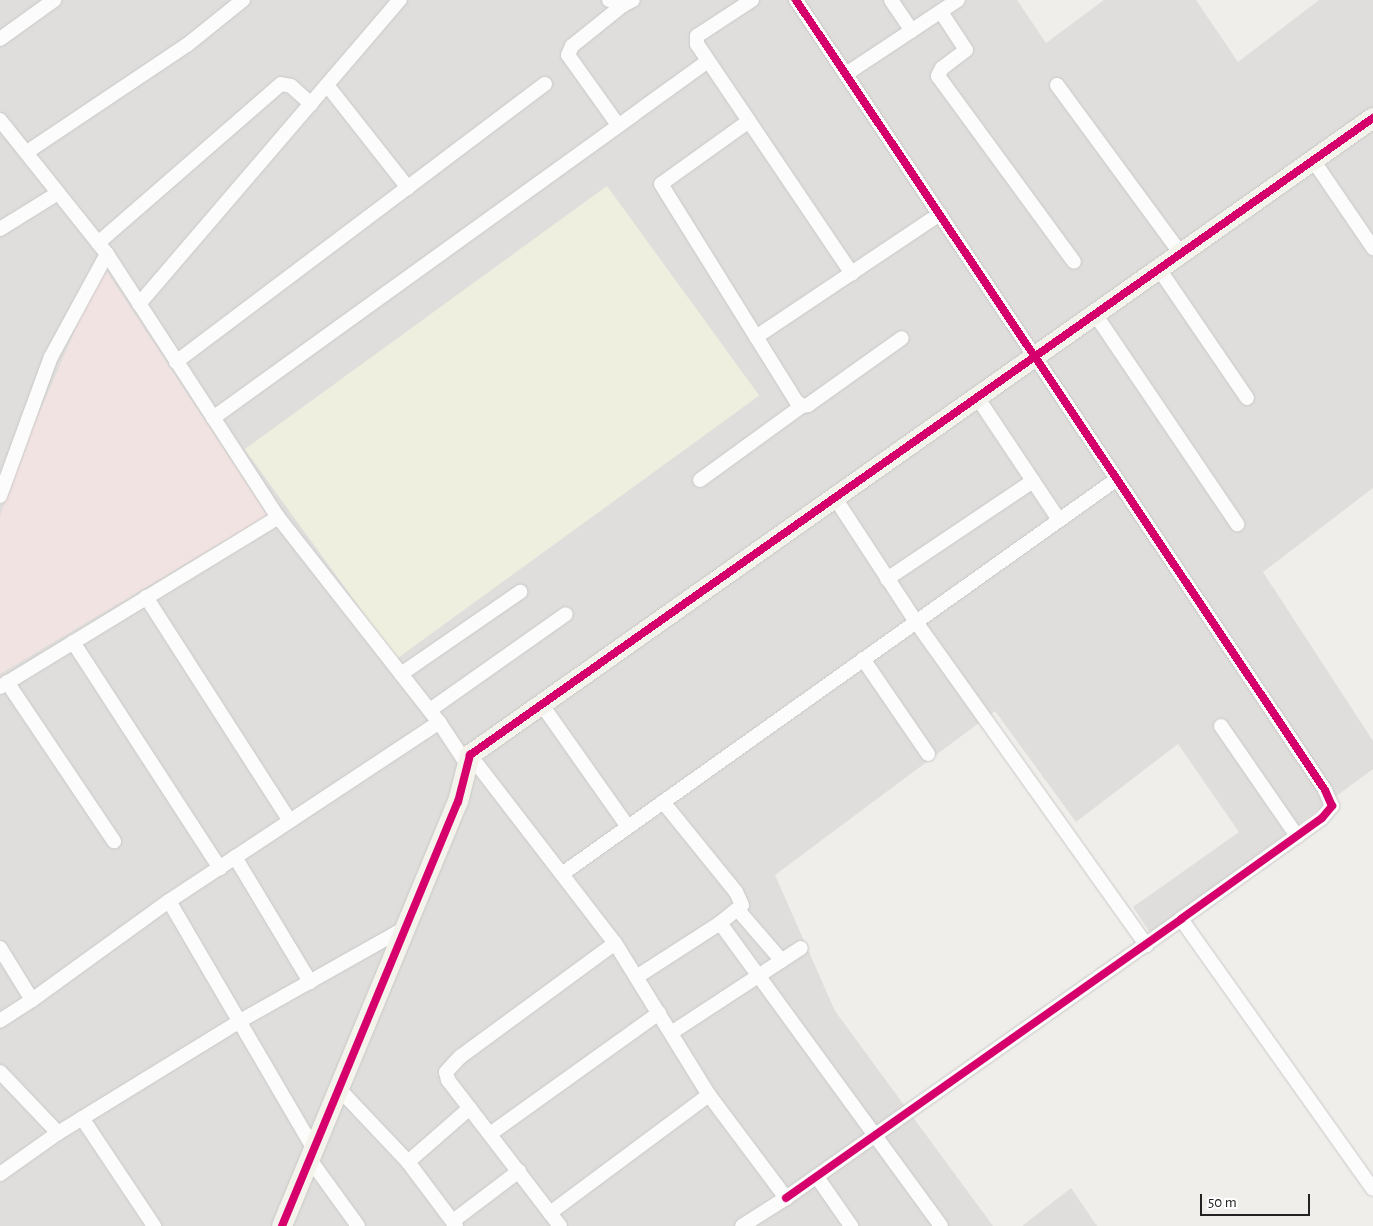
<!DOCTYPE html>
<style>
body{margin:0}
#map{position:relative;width:1373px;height:1226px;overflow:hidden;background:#f0eeeb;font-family:"Alegreya Sans",sans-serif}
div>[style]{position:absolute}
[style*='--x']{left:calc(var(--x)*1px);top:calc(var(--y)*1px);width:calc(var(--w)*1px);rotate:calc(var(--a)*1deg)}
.residential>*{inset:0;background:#dfdedc}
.commercial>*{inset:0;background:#f1e3e1}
.farmland>*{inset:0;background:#efefdf;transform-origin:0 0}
.roads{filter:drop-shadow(0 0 1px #c9c8c7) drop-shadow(0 0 1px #c9c8c7)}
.street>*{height:14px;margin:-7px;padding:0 7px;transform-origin:7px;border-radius:7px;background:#fdfcfc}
.secondary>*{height:20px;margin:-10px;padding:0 10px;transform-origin:10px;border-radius:10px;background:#f4f4ed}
.cycleway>*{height:8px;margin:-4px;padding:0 4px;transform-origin:4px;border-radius:4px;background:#d6006c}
span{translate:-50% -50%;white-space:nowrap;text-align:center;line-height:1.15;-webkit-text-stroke:4.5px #fff;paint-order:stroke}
.scale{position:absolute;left:1200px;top:1194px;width:110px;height:22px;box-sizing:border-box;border:2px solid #222;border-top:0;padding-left:6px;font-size:15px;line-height:18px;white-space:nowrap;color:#222;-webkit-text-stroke:4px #fff;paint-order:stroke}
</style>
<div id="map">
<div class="residential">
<i style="clip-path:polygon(0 0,1017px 0,1046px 43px,1104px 0,1196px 0,1238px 62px,1319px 0,1373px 0,1373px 488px,1263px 572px,1373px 741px,1373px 769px,1151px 934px,1133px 907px,1239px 832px,1178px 744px,1076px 822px,995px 711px,775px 875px,835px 1011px,993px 1226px,0 1226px)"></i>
<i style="clip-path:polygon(1071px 1188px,1097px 1226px,1022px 1226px)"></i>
</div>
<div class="commercial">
<i style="clip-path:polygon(103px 266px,267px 515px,0 674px,0 516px,30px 434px)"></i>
</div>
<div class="farmland">
<i style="left:607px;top:186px;width:259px;height:448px;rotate:54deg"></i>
</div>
<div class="roads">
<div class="street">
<i style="--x:609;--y:0;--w:15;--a:20"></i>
<i style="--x:623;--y:5;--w:11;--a:-27"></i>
<i style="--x:752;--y:0;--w:66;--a:146.8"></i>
<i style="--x:697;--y:36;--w:8;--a:90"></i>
<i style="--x:697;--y:44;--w:277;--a:56"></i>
<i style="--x:891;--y:0;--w:37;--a:56"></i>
<i style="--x:941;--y:12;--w:45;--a:56.7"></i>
<i style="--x:966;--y:50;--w:30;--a:143"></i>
<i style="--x:942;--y:68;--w:9;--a:117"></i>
<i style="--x:938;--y:76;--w:230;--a:53.8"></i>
<i style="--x:0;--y:39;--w:67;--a:-35.8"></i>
<i style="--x:846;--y:74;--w:134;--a:-33.5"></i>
<i style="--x:327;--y:85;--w:131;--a:51.8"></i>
<i style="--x:1057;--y:85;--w:210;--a:53.7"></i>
<i style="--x:0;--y:120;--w:171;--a:51.4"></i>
<i style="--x:107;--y:254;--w:314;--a:57"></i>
<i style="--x:278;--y:517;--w:261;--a:51.9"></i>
<i style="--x:439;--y:722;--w:49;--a:56.6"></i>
<i style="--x:749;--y:121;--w:108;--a:144.4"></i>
<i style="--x:661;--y:184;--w:256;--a:58.1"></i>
<i style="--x:796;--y:401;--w:8;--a:40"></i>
<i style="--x:802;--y:406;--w:6;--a:-9"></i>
<i style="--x:808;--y:405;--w:115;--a:-35.5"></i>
<i style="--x:618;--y:125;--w:86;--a:-125.5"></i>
<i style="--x:568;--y:55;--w:10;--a:-66"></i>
<i style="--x:572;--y:46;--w:65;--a:-38.8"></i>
<i style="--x:27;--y:152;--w:192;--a:-33.8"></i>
<i style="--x:187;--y:45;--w:72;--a:-38.8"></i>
<i style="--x:1313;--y:160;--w:107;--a:55.7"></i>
<i style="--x:0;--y:229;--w:68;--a:-31.8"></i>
<i style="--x:98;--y:243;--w:242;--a:-41"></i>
<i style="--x:281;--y:84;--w:10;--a:11"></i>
<i style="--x:291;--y:86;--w:27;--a:42"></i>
<i style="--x:1159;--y:269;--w:156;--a:55.7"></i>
<i style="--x:139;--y:304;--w:401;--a:-49.4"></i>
<i style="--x:1095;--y:314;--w:254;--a:55.9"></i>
<i style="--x:756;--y:337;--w:221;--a:-33.8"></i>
<i style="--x:176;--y:362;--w:462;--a:-37"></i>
<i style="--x:977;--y:397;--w:148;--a:56.3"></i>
<i style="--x:213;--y:418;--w:610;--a:-35.8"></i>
<i style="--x:700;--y:480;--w:126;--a:-36"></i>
<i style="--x:0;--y:496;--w:148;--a:-69.9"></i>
<i style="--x:51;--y:357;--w:117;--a:-61.5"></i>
<i style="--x:835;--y:498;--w:148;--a:56.8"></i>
<i style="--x:916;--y:622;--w:397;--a:54.5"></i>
<i style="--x:887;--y:579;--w:176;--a:-33.9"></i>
<i style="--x:146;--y:597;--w:266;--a:57.3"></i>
<i style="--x:73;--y:642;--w:270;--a:57"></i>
<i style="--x:863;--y:659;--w:115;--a:55.6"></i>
<i style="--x:401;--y:674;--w:145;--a:-34.6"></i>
<i style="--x:7;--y:682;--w:192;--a:56.1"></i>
<i style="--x:0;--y:687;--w:326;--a:-31.4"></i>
<i style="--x:542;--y:705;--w:149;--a:54.8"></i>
<i style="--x:430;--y:710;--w:166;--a:-35.2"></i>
<i style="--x:1221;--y:726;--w:134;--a:55.4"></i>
<i style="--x:470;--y:755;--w:237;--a:52.4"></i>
<i style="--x:615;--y:943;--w:179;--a:58.3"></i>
<i style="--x:709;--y:1095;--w:129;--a:53.2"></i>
<i style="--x:786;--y:1198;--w:52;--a:147.5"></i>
<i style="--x:235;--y:857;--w:146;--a:59"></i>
<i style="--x:562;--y:874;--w:681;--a:-35.44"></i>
<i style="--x:169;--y:901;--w:290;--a:59.7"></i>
<i style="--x:738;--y:910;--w:67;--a:49.2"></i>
<i style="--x:1181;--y:919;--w:331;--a:54.6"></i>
<i style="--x:720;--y:923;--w:375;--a:53.9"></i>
<i style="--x:0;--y:948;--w:61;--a:58.4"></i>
<i style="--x:32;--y:1000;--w:38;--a:147"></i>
<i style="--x:638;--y:976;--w:98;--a:-32.9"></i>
<i style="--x:720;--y:923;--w:28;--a:-39"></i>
<i style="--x:742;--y:905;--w:14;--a:-115"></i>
<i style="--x:736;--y:892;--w:116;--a:-129"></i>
<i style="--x:32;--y:1000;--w:169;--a:-35.9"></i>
<i style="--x:169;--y:901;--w:324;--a:-33.5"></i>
<i style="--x:671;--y:1033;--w:155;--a:-33.2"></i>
<i style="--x:0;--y:1072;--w:84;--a:46.4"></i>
<i style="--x:340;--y:1090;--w:99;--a:46.6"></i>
<i style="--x:408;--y:1162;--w:80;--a:53.1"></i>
<i style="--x:82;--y:1118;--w:130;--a:56.3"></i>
<i style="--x:490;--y:1134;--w:208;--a:-35.6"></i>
<i style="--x:311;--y:1161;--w:80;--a:54.1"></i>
<i style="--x:408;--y:1162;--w:82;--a:-41.1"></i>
<i style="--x:0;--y:1174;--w:71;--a:-35.3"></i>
<i style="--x:58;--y:1133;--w:214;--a:-31.6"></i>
<i style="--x:240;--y:1021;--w:192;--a:-29.4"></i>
<i style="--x:817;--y:1177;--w:60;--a:55.2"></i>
<i style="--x:786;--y:1198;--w:484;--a:-35.2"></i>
<i style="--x:1181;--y:919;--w:173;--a:-35.6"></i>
<i style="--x:1322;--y:818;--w:16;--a:-50"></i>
<i style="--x:1332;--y:806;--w:17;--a:-114"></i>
<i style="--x:1325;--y:790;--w:951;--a:-123.81"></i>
<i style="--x:550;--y:1213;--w:198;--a:-36.6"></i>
<i style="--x:453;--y:1221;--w:83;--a:-37.1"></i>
<i style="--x:560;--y:1226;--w:184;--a:-127.5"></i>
<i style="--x:448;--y:1080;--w:8;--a:-104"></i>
<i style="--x:446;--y:1072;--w:21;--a:-47"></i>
<i style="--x:460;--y:1057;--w:192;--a:-36.3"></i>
</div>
<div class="secondary">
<i style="--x:282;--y:1226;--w:459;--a:-67.5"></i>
<i style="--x:458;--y:802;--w:49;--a:-75.7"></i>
<i style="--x:470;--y:755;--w:1105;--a:-35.2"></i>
</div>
</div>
<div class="cycleway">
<i style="--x:786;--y:1198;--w:484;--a:-35.2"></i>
<i style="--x:1181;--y:919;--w:173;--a:-35.6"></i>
<i style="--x:1322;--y:818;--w:16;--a:-50"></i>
<i style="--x:1332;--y:806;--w:17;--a:-114"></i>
<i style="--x:1325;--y:790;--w:951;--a:-123.81"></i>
<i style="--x:282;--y:1226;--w:459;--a:-67.5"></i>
<i style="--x:458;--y:802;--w:49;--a:-75.7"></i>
<i style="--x:470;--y:755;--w:1105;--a:-35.2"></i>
</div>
<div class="scale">50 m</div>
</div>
